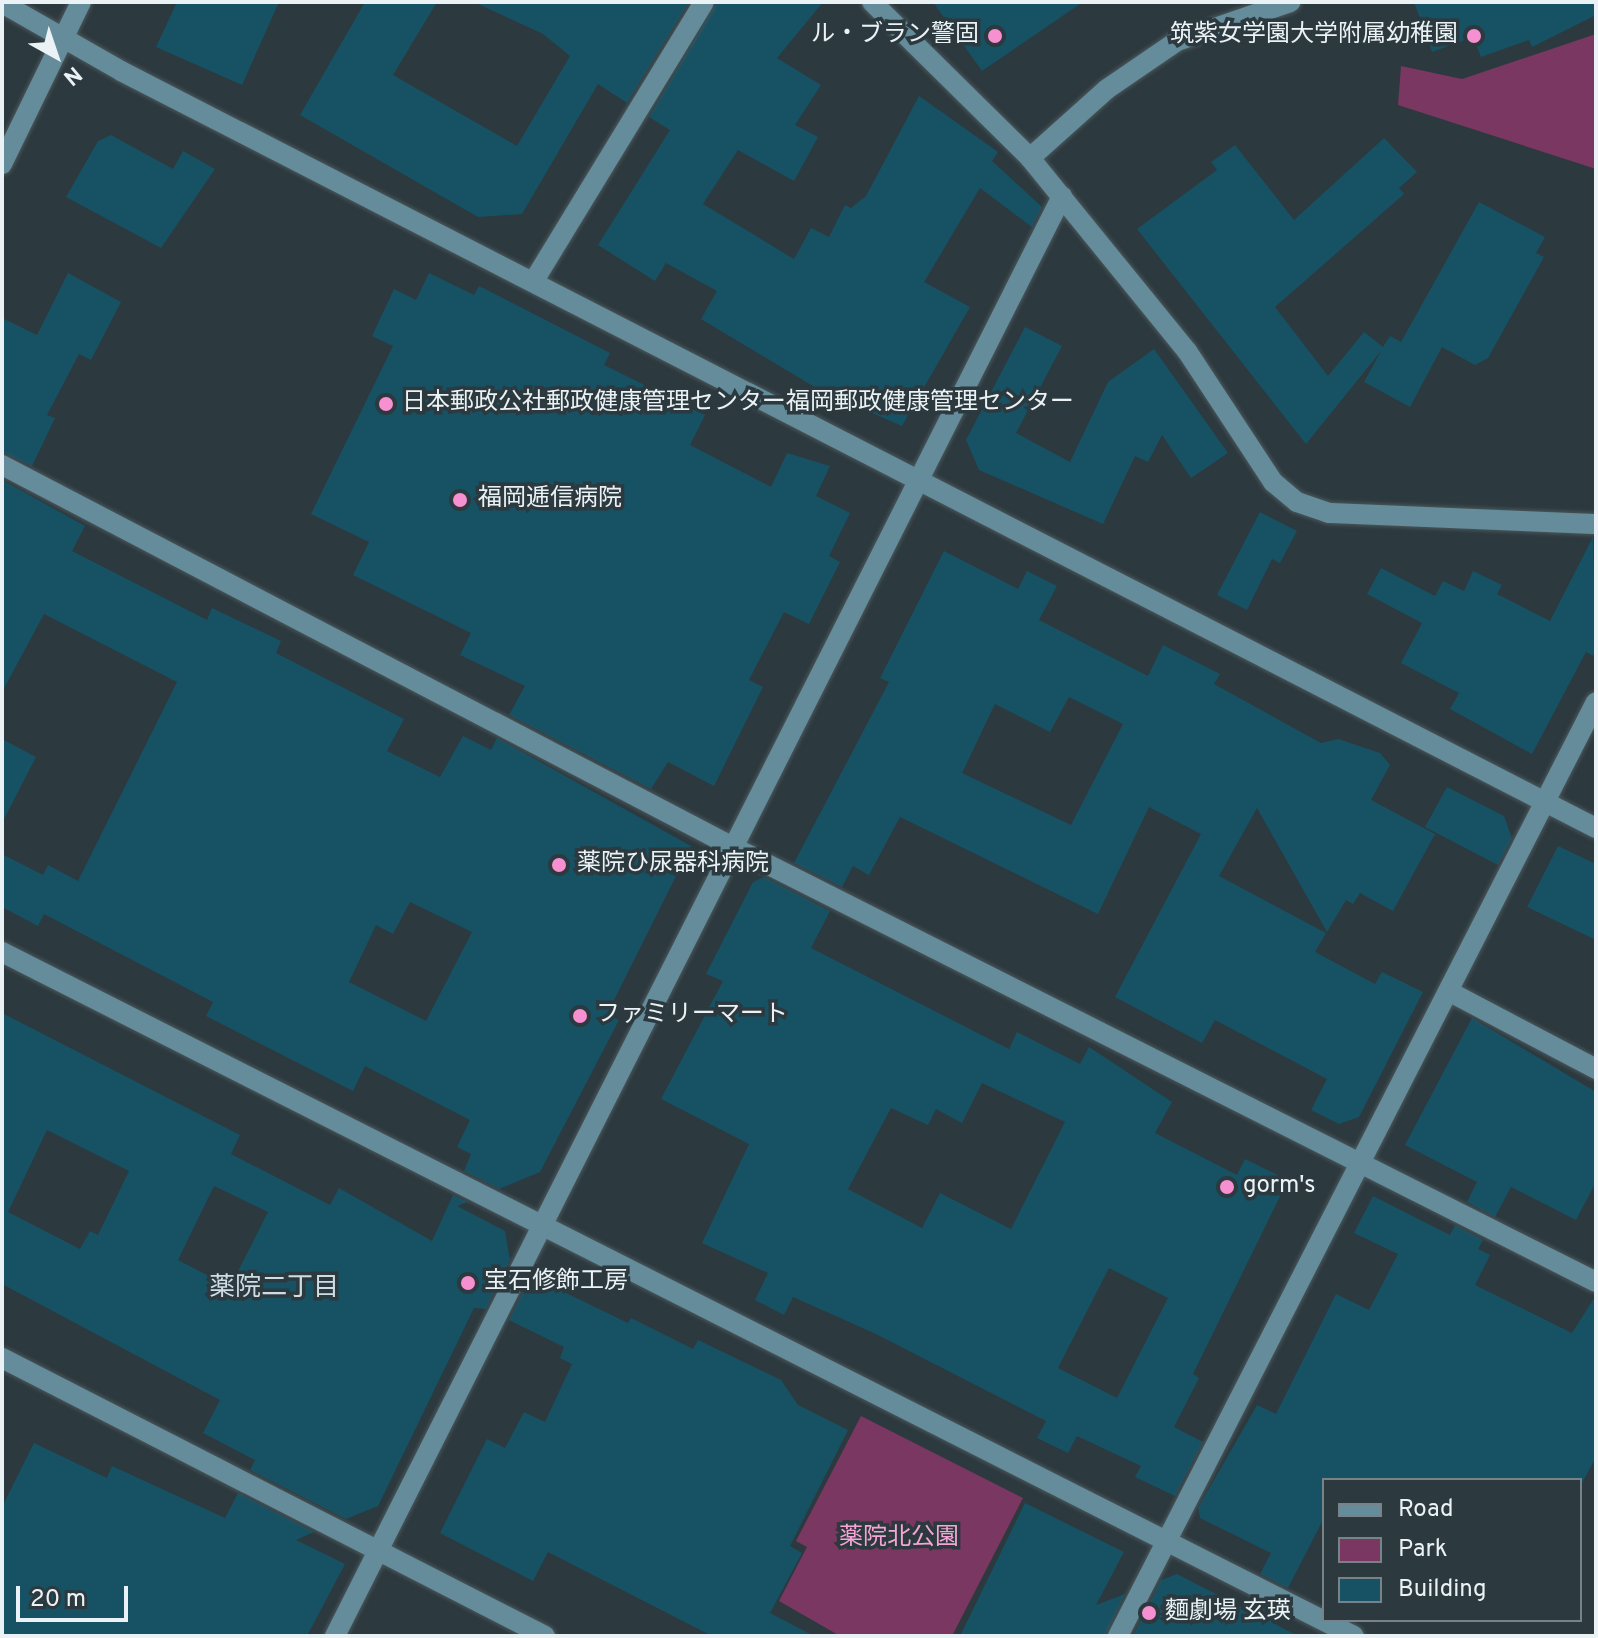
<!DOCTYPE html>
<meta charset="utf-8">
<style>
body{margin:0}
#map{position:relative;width:1598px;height:1638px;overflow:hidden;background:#2c393e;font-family:Overpass,"Noto Sans JP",sans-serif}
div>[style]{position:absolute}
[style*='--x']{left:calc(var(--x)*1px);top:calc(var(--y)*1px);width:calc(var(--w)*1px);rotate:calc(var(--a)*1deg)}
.green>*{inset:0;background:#793762}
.building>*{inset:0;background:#175264}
.roads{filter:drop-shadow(0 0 2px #4a575b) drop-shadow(0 0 2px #4a575b)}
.minor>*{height:20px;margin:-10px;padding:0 10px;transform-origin:10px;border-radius:10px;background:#648c9a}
.dots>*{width:22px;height:22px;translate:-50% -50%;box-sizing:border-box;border:4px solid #2c393e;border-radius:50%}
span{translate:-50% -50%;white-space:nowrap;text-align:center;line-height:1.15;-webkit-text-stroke:7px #2c393e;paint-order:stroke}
.poi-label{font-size:24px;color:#eaf2f5}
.right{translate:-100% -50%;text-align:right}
.left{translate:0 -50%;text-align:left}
.park-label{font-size:24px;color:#f4a5d5}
.neighbourhood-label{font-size:26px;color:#cddde3}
.frame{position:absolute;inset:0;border:4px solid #eaf2f5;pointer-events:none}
.legend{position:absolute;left:1322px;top:1478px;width:260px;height:144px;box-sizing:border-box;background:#2c393e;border:2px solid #788387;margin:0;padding:10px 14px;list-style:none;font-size:24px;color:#eaf2f5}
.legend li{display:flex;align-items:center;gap:16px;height:40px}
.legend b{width:40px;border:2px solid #788387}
.north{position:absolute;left:16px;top:16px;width:80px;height:80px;-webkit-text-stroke:6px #2c393e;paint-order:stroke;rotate:140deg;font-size:22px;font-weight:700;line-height:32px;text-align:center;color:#eaf2f5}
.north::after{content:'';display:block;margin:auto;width:28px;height:36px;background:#eaf2f5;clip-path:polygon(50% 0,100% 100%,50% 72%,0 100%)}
.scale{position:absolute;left:16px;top:1586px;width:112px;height:36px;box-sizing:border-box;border:4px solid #eaf2f5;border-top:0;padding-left:10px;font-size:24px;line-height:28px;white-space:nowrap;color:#eaf2f5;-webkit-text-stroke:6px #2c393e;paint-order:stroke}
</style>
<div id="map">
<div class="green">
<i style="clip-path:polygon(1596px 34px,1596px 169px,1398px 105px,1401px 66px,1462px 79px)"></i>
<i style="clip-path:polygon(861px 1416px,1023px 1498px,952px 1636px,840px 1636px,779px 1601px,807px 1547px,796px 1541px)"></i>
</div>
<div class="building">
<i style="clip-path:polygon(177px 2px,279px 2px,242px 85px,156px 47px)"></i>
<i style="clip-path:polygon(365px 2px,437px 2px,393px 75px,517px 146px,570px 56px,543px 34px,474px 2px,689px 2px,627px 103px,598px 84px,522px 214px,478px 217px,300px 115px)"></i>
<i style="clip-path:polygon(717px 2px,823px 2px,777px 58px,821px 85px,795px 125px,818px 137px,794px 181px,738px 150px,703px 204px,794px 259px,811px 228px,829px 237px,845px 205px,851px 208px,866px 196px,919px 96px,998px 152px,992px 161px,1042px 207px,1032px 227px,980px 188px,924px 282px,970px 307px,902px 426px,818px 389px,701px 319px,717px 291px,666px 263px,655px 281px,598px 245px,670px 130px,649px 117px)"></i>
<i style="clip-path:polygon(933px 2px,1083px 2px,982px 71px)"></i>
<i style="clip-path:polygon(1414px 2px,1596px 2px,1596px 15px,1532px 47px,1529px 40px,1481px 57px,1473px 37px,1432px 52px)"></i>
<i style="clip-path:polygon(111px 135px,173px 169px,183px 151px,215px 169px,161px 248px,66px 197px,98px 141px)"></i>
<i style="clip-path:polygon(1384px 138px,1417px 172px,1399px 188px,1404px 194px,1275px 307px,1328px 376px,1364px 332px,1383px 347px,1390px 336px,1401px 342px,1479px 202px,1545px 237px,1536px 253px,1544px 257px,1488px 358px,1475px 365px,1442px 347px,1410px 407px,1364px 382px,1381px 351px,1306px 444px,1137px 229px,1217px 170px,1211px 162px,1235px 145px,1294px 220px)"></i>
<i style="clip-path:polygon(68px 273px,121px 302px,91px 360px,79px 354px,47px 415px,55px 418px,32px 466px,2px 452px,2px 318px,37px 335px)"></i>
<i style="clip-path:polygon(429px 273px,474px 295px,479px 286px,610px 353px,604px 365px,705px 415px,690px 445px,771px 487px,787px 453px,830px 466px,816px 496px,850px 513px,829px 556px,840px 562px,809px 624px,784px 612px,749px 680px,763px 687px,714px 786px,668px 762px,651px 789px,509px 715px,525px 686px,460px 655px,471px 633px,353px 575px,369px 542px,311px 514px,393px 346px,372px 336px,394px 289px,416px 300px)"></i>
<i style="clip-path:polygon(1025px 327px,1062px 346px,1016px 433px,1070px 462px,1108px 382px,1154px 349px,1228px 453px,1191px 478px,1162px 435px,1148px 462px,1135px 456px,1103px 524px,979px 470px,966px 440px)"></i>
<i style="clip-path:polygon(evenodd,2px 480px,85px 526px,72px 551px,207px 620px,212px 608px,281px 641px,276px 653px,404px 719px,387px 751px,440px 777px,463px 736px,491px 750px,497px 738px,691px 846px,607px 1014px,619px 1020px,540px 1172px,499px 1189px,464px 1171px,471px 1154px,457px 1147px,470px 1120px,365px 1066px,353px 1091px,206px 1016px,213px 1002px,44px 914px,38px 926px,2px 907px,2px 854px,43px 875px,48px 865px,78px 881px,177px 682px,44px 614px,2px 692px,2px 480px,410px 902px,472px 932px,426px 1021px,349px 982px,376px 925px,393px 934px,410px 902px)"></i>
<i style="clip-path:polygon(1260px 512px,1297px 531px,1280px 563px,1272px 559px,1247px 610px,1217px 595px)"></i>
<i style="clip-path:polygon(1593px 537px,1596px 657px,1586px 652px,1532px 754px,1450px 709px,1459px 693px,1401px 663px,1422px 623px,1367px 594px,1381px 568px,1435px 596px,1443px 581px,1464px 591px,1473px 571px,1502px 585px,1497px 594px,1550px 621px)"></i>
<i style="clip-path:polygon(evenodd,944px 551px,1018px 589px,1027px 571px,1057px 586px,1039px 620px,1148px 676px,1163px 645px,1220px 674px,1214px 684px,1321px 743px,1338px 739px,1380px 753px,1390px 765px,1371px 800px,1435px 834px,1393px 911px,1360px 893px,1353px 904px,1346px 900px,1327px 932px,1257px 808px,1219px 876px,1326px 933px,1315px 952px,1375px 984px,1382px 972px,1423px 992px,1359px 1117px,1339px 1124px,1311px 1110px,1327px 1079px,1215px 1020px,1202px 1043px,1115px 997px,1201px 834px,1149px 807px,1098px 914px,900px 817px,869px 875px,853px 866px,842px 887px,794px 863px,889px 682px,880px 678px,944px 551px,1069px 697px,1123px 724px,1071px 825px,962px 773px,995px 704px,1050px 732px,1069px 697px)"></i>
<i style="clip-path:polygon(2px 739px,36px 757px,2px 823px)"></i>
<i style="clip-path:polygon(1447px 787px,1504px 816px,1512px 838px,1498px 865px,1425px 827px)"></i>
<i style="clip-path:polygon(1558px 846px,1596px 864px,1596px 940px,1527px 907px)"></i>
<i style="clip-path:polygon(evenodd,764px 877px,830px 911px,811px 948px,1009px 1049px,1017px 1032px,1080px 1064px,1089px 1047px,1172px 1102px,1155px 1133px,1237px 1175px,1245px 1159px,1288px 1180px,1193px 1374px,1199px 1378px,1174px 1427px,1203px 1442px,1175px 1496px,1135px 1477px,1141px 1466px,1077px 1436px,1068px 1453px,1037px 1438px,1046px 1421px,876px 1334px,793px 1297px,784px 1315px,755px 1300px,768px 1273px,702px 1243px,749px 1144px,661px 1099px,723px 981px,706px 974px,753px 882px,764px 877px,982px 1083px,1065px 1122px,1011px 1229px,940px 1193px,922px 1228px,848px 1189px,891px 1108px,928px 1125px,936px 1109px,962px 1123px,982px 1083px,764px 877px,1109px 1268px,1168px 1298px,1117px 1398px,1058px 1368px,1109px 1268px)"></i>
<i style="clip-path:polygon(evenodd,2px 1013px,240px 1135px,231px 1154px,330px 1205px,339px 1188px,432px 1241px,453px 1195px,468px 1202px,457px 1206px,505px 1231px,510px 1260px,486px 1309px,474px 1308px,378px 1506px,346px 1519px,250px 1470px,255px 1460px,203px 1433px,220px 1400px,2px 1284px,2px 1013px,47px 1130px,129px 1171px,98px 1235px,90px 1231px,80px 1249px,8px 1212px,47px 1130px,2px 1013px,214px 1186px,268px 1212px,230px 1287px,178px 1260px,214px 1186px)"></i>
<i style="clip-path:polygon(1472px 1018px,1596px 1092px,1596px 1182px,1576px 1220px,1511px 1187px,1495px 1217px,1467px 1202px,1477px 1182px,1405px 1145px)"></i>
<i style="clip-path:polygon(1373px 1196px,1450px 1235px,1455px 1225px,1483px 1240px,1478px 1249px,1490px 1255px,1475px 1285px,1572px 1333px,1596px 1295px,1596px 1457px,1581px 1485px,1324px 1480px,1324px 1518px,1288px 1588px,1260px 1574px,1271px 1553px,1200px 1518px,1198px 1508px,1257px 1405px,1276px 1414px,1336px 1294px,1369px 1310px,1398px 1254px,1354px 1233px)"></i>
<i style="clip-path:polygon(531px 1276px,628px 1323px,631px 1318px,693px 1349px,698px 1340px,781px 1380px,798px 1405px,848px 1430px,790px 1546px,802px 1553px,770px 1613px,814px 1636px,712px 1636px,548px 1552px,533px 1581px,440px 1533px,487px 1439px,505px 1448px,524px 1412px,545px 1422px,572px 1364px,560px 1358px,564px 1347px,509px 1320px)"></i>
<i style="clip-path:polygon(34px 1443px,107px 1478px,112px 1466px,225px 1518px,238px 1493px,314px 1532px,296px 1540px,345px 1564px,307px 1636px,2px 1636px,2px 1507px)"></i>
<i style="clip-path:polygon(1025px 1503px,1124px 1552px,1096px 1605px,1125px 1594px,1105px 1636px,960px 1636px)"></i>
<i style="clip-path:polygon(1177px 1574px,1243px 1608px,1248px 1597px,1276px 1611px,1271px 1622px,1298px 1636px,1133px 1636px,1161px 1580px)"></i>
</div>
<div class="roads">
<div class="minor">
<i style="--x:872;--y:2;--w:222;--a:44.6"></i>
<i style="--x:1030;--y:158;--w:249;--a:50.9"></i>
<i style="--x:1187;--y:351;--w:157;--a:56.7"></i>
<i style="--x:1273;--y:482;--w:31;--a:40"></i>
<i style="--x:1297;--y:502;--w:34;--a:19"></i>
<i style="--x:1329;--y:513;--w:267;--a:2.4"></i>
<i style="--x:2;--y:3;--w:137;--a:29.7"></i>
<i style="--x:121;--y:71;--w:1658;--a:27.17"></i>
<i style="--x:1030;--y:158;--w:103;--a:-41.9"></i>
<i style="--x:1107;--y:89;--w:85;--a:-34.4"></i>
<i style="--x:1177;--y:41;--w:120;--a:-19"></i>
<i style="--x:2;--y:164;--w:180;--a:-64"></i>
<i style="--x:535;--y:279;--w:324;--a:-58.6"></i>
<i style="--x:2;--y:465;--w:825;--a:27.59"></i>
<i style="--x:733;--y:847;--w:966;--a:26.75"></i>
<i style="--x:2;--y:952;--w:1515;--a:26.84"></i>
<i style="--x:1450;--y:992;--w:165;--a:27.8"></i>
<i style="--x:2;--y:1358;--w:610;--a:27.11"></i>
<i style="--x:335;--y:1636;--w:1613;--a:-63.21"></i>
<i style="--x:1118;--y:1636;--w:1049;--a:-62.9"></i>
</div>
</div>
<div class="dots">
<i style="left:995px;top:36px;background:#f690d0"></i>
<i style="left:1474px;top:36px;background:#f690d0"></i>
<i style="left:386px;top:404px;background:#f690d0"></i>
<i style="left:460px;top:500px;background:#f690d0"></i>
<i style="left:559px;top:865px;background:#f690d0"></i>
<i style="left:580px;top:1016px;background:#f690d0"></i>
<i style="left:1227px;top:1187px;background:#f690d0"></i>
<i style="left:468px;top:1283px;background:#f690d0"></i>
<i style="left:1149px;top:1613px;background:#f690d0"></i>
</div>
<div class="poi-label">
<span class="right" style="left:979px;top:36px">ル・ブラン警固</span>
<span class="right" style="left:1458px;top:36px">筑紫女学園大学附属幼稚園</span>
<span class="left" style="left:402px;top:404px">日本郵政公社郵政健康管理センター福岡郵政健康管理センター</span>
<span class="left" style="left:478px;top:500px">福岡逓信病院</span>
<span class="left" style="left:577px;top:865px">薬院ひ尿器科病院</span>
<span class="left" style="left:596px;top:1016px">ファミリーマート</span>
<span class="left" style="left:1243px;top:1187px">gorm's</span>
<span class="left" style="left:484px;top:1283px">宝石修飾工房</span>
<span class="left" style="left:1165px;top:1613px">麵劇場 玄瑛</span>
</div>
<div class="park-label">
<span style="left:899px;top:1539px">薬院北公園</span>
</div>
<div class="neighbourhood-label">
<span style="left:274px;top:1289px">薬院二丁目</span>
</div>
<div class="frame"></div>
<ul class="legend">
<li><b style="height:10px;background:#648c9a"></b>Road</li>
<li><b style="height:22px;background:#793762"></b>Park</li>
<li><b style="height:22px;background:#175264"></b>Building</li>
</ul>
<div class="north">N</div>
<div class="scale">20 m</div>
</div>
